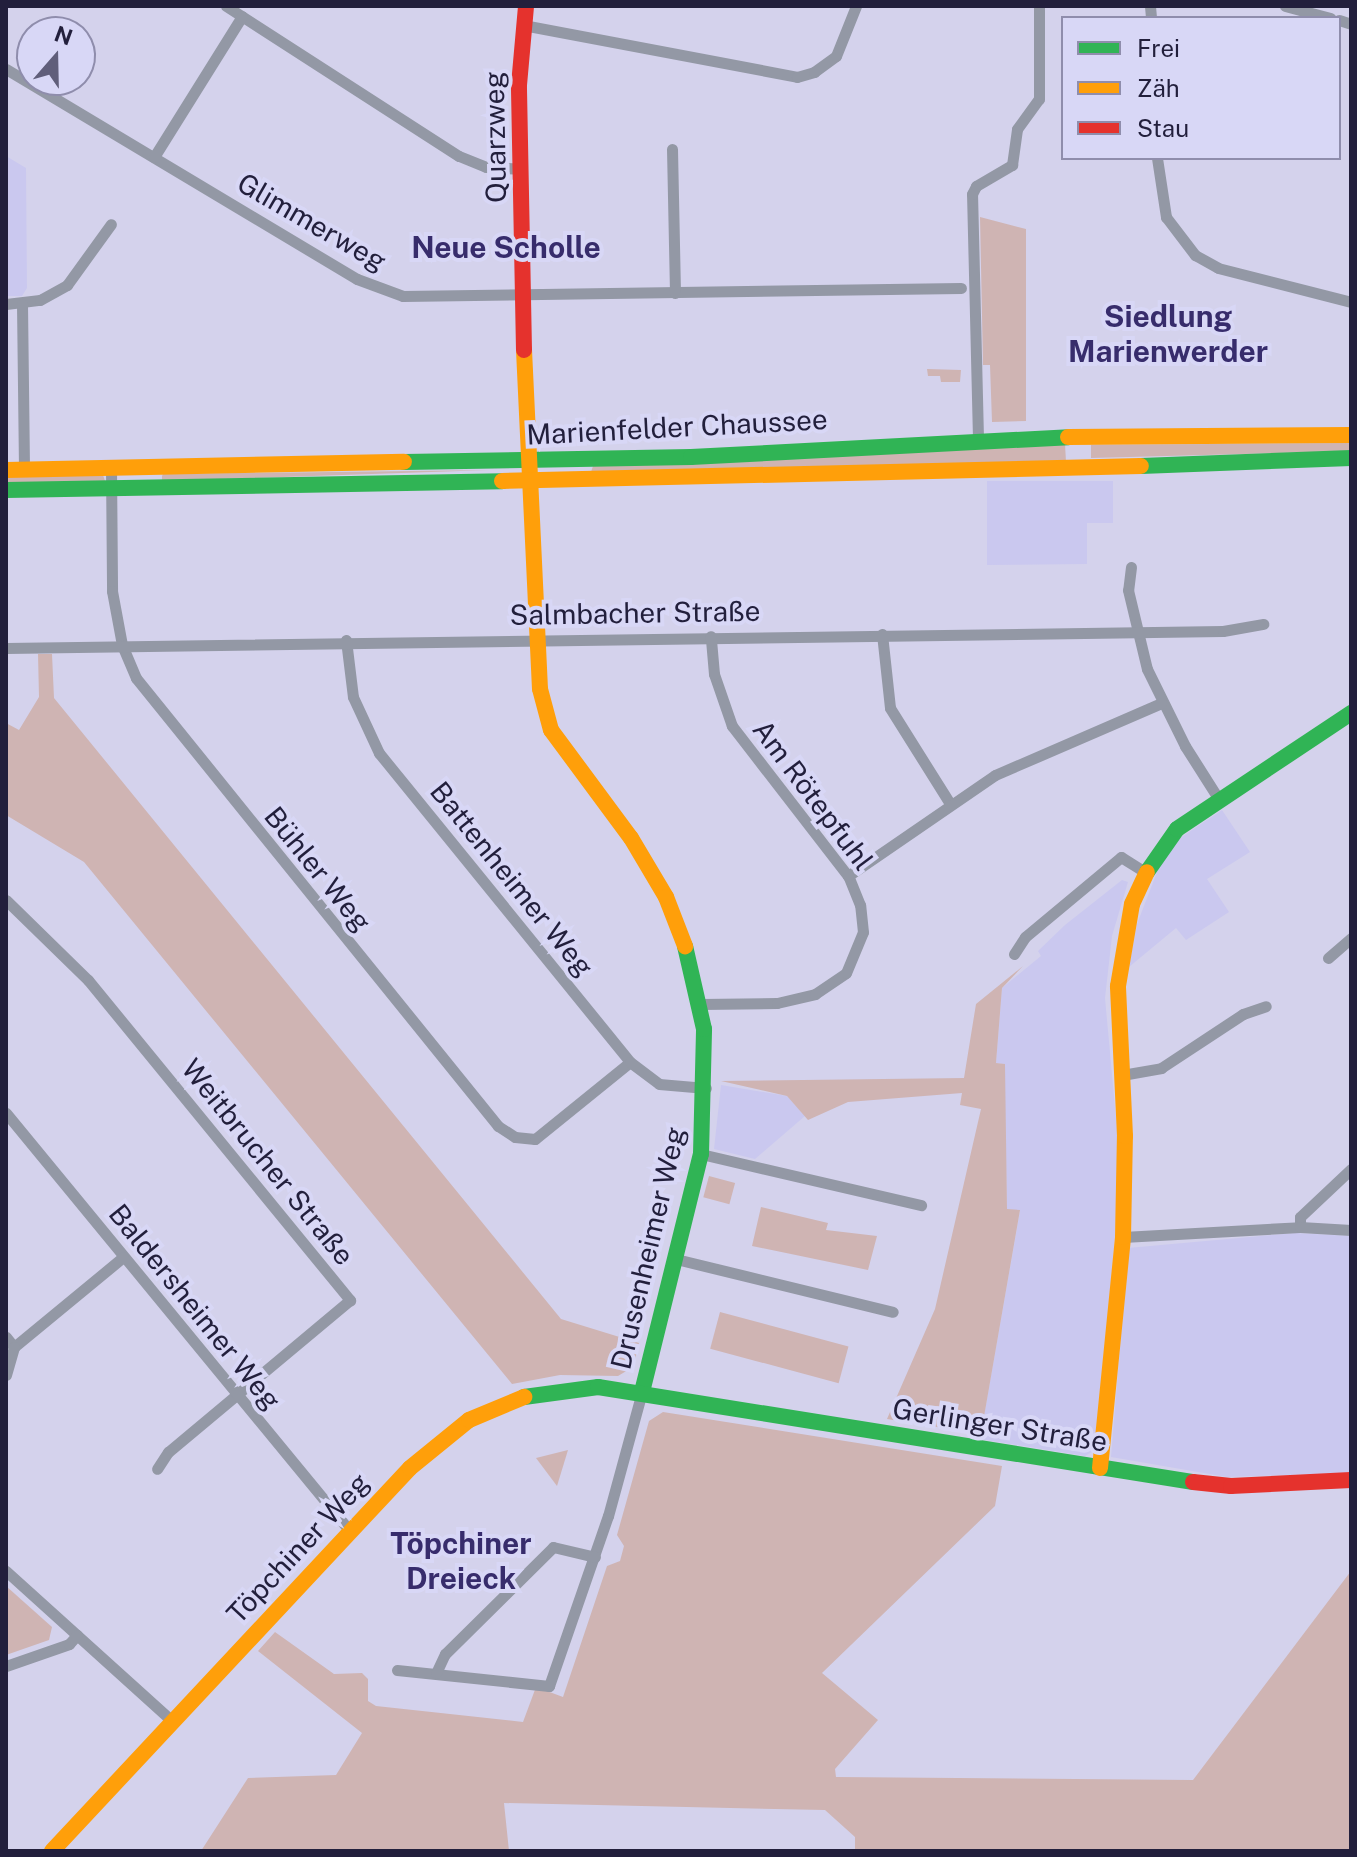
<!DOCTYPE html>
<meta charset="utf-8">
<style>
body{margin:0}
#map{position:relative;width:1357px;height:1857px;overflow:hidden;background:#d4d2ec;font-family:"Public Sans",sans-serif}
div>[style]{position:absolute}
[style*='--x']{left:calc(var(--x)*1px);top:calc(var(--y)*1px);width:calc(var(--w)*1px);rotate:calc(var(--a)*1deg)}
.built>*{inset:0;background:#cac8ef}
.green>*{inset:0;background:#cfb4b3;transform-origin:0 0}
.street>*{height:11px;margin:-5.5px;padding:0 5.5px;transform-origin:5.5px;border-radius:5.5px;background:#9398a5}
.fast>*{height:16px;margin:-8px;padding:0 8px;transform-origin:8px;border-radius:8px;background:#30b455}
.slow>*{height:16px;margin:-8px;padding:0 8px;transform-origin:8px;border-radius:8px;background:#ff9f0a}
.jam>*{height:16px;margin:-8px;padding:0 8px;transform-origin:8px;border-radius:8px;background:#e5322d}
span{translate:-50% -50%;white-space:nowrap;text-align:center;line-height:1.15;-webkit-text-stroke:8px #d8d7f6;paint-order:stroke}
.street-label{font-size:28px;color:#221f3c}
.neighbourhood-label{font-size:30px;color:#372c6c;font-weight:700}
.frame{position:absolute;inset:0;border:8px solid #221f3c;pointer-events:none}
.legend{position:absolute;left:1061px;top:16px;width:280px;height:144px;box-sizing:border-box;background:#d8d7f6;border:2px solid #8f8dac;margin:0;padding:10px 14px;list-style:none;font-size:24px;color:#221f3c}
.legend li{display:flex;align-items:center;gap:16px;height:40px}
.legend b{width:40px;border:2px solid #8f8dac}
.north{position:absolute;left:16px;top:16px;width:80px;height:80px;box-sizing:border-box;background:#d8d7f6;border:2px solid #8f8dac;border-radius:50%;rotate:20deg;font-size:22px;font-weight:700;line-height:32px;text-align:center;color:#221f3c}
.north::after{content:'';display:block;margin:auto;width:28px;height:36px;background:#605e7a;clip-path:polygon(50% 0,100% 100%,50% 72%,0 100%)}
</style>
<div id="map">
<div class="built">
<i style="clip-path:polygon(6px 156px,26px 168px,27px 288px,22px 296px,6px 296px)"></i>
<i style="clip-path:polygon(987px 481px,1113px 481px,1113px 523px,1087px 523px,1087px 564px,987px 565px)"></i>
<i style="clip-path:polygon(1222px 810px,1250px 852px,1207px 879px,1229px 912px,1186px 940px,1176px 928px,1129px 967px,1137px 924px,1159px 867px,1180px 838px)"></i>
<i style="clip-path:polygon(1122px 880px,1128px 882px,1112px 936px,1105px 998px,1118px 1140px,1116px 1223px,1097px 1449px,1085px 1456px,980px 1439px,1020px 1211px,1007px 1209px,1004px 1064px,996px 1063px,1002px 988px,1041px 956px,1038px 951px,1065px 925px)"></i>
<i style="clip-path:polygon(721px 1085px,787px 1096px,805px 1116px,755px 1159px,714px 1149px)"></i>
<i style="clip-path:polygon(1295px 1233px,1351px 1236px,1351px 1473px,1227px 1477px,1111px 1457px,1128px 1248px)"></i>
</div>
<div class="green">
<i style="clip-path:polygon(980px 217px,1026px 229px,1026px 421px,992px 422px,990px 365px,983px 365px)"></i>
<i style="clip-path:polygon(927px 369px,961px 370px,960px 382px,941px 382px,940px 376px,928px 376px)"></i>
<i style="clip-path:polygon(1351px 443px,1351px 451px,1091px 458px,1091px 445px)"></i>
<i style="clip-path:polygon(1065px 444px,1066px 462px,591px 472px,593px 466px)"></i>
<i style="clip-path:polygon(490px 470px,162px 481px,162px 476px,163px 474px)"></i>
<i style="clip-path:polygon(103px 475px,105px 481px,6px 486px,6px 477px)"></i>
<i style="clip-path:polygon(38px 654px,52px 654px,54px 698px,561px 1319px,639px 1343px,633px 1367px,618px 1376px,560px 1375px,512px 1384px,84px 862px,6px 815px,6px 723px,19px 730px,39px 697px)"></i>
<i style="clip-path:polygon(1023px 966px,1002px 988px,996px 1063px,1005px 1064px,1007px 1209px,1020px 1210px,981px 1434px,887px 1419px,935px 1309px,981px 1109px,960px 1105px,962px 1093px,848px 1102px,808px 1120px,787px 1096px,721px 1081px,964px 1078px,976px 1004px)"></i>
<i style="left:709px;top:1176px;width:27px;height:22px;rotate:15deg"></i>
<i style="clip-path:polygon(761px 1207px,828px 1223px,826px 1230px,877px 1236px,868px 1270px,752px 1246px)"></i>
<i style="left:720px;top:1312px;width:133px;height:38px;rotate:15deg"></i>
<i style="clip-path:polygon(663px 1412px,1002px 1466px,995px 1506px,822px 1673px,878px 1720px,835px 1769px,836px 1777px,1193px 1780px,1351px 1571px,1351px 1851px,855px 1851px,855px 1837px,825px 1810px,504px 1803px,509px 1851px,201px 1851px,248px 1778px,336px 1775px,362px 1733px,258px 1651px,275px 1632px,334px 1674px,362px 1673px,368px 1679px,368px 1701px,376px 1706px,523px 1722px,536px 1687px,563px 1697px,607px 1566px,620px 1561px,624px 1546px,617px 1535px,649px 1421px)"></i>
<i style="clip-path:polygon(568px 1450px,557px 1486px,536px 1458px)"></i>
<i style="clip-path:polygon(6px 1586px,52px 1627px,49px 1640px,6px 1655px)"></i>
</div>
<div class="street">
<i style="--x:226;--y:6;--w:277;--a:32.8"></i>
<i style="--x:459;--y:156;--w:29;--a:22"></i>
<i style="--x:486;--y:167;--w:35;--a:3"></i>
<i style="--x:1150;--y:6;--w:12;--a:85"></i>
<i style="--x:1285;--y:6;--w:47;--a:14.9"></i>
<i style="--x:1339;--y:20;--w:13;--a:18"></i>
<i style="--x:523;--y:25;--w:279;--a:10.7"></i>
<i style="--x:797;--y:77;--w:18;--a:-16"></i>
<i style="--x:814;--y:72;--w:27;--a:-36"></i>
<i style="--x:836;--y:56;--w:54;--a:-68.2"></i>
<i style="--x:6;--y:69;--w:409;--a:30.9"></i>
<i style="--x:357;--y:279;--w:49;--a:20.3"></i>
<i style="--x:403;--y:296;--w:558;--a:-0.82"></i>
<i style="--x:672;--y:149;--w:144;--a:88.8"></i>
<i style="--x:154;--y:157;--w:166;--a:-58"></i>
<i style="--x:1157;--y:158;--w:60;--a:81.3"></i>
<i style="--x:1166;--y:217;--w:48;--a:52.7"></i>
<i style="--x:1195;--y:255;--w:26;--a:29"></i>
<i style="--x:1218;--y:268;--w:137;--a:14.3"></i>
<i style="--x:6;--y:304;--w:34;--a:-7"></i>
<i style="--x:40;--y:300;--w:31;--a:-29"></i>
<i style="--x:67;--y:285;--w:75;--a:-54.2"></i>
<i style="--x:22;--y:304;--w:166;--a:89.3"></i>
<i style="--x:978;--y:438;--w:244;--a:-91.4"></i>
<i style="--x:972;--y:194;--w:9;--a:-63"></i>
<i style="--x:976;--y:186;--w:42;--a:-30.3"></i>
<i style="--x:1012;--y:165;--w:36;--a:-82"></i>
<i style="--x:1017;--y:129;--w:37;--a:-54"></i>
<i style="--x:1039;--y:99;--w:93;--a:-90"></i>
<i style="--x:111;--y:468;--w:123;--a:89.5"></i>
<i style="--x:112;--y:591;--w:55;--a:79.5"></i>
<i style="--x:122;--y:645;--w:36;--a:67"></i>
<i style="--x:136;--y:678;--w:576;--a:51.06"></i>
<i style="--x:498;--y:1126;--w:20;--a:33"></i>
<i style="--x:515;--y:1137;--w:20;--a:6"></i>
<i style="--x:535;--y:1139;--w:122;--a:-39"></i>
<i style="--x:1131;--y:567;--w:23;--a:97"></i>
<i style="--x:1128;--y:590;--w:81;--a:76.5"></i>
<i style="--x:1147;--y:669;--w:86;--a:63.7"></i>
<i style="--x:1185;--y:746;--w:62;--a:57.6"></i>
<i style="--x:882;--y:634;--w:74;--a:83.8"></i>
<i style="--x:890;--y:708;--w:111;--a:57.9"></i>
<i style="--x:346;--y:640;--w:57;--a:83"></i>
<i style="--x:353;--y:697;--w:62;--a:65.1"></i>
<i style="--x:379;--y:753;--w:398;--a:50.9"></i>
<i style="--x:630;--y:1062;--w:36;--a:37"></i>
<i style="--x:659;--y:1084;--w:47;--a:4.9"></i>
<i style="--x:6;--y:648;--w:1217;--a:-0.8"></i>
<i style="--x:1223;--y:631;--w:41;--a:-9.9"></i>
<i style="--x:848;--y:876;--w:178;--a:-34.5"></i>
<i style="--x:995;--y:775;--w:181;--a:-23.4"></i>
<i style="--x:6;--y:900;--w:115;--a:44.3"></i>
<i style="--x:88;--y:980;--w:414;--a:50.7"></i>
<i style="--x:350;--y:1300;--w:237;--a:140.1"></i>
<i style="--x:168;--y:1452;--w:20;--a:123"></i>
<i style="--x:1014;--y:954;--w:20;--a:-57"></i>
<i style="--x:1025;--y:937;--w:125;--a:-39.8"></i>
<i style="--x:1121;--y:857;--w:28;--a:32"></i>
<i style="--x:1328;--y:958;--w:30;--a:-41"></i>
<i style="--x:701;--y:1004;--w:76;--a:-0.8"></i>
<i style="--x:777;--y:1003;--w:39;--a:-13"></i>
<i style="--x:815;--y:994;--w:37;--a:-34"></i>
<i style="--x:846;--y:973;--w:44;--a:-67.5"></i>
<i style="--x:863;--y:932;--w:27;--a:-96"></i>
<i style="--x:860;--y:905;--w:31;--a:-112"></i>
<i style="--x:848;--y:876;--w:190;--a:-127.7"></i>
<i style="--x:732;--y:726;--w:55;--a:-109.1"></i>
<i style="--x:714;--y:674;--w:38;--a:-95"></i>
<i style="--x:1122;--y:1075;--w:40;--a:-10"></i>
<i style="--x:1161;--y:1068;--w:98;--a:-33.4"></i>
<i style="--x:1243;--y:1014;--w:24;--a:-19"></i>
<i style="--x:6;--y:1113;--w:540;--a:50.56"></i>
<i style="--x:701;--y:1154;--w:226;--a:13.1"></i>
<i style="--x:1300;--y:1227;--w:10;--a:-90"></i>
<i style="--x:1300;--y:1217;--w:70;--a:-43.3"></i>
<i style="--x:1123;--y:1237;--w:177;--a:-3.2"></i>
<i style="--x:1300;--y:1227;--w:51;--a:3.4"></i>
<i style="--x:676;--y:1259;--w:223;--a:13.7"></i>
<i style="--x:6;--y:1337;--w:13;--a:51"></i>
<i style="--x:14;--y:1347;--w:141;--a:-39.5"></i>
<i style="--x:6;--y:1375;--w:29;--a:-74"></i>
<i style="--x:6;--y:1571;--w:224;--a:42.1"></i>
<i style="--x:6;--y:1666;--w:67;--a:-19.2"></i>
<i style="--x:69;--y:1644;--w:12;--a:-48"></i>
<i style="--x:397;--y:1670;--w:153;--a:6"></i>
<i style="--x:549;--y:1686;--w:180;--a:-70.9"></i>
<i style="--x:608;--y:1516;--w:129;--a:-74.7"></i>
<i style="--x:436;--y:1673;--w:21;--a:-65"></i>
<i style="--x:445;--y:1654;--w:152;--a:-44.7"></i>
<i style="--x:553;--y:1547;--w:43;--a:13.4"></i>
</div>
<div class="fast">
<i style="--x:404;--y:462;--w:287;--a:-1"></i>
<i style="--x:691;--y:457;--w:378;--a:-3"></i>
<i style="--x:1141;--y:466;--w:210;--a:-2.2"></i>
<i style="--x:6;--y:490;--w:496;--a:-1"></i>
<i style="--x:1147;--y:872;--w:52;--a:-55.1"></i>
<i style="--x:1177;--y:829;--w:209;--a:-33.7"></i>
<i style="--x:642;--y:1392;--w:245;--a:-76.1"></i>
<i style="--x:701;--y:1154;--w:125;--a:-88.6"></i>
<i style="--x:704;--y:1029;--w:85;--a:-102.9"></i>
<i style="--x:524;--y:1397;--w:75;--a:-7.7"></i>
<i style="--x:598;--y:1387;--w:603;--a:9.07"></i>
</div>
<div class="slow">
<i style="--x:524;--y:350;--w:339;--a:87.3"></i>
<i style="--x:540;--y:689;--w:42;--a:75"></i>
<i style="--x:551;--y:730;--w:134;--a:53.5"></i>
<i style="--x:631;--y:838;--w:69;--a:59.3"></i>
<i style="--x:666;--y:897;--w:53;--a:68.8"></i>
<i style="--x:1068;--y:437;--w:283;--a:-0.4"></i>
<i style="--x:6;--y:470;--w:398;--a:-1.2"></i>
<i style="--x:502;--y:481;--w:639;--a:-1.34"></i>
<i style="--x:1100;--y:1468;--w:232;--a:-84.3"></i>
<i style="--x:1123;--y:1237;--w:101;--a:-88.9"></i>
<i style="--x:1125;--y:1136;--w:150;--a:-92.7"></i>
<i style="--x:1118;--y:986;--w:83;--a:-80.3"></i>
<i style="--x:1132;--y:904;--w:35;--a:-65"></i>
<i style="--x:52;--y:1851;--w:524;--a:-46.93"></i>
<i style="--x:410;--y:1468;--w:76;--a:-39.1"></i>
<i style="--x:469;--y:1420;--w:60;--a:-22.7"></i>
</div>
<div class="jam">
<i style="--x:524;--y:350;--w:265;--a:-91.1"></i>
<i style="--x:519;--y:85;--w:79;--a:-84.9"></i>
<i style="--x:1193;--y:1482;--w:38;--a:6"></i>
<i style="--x:1231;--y:1486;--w:120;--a:-2.9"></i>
</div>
<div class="street-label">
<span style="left:495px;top:137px;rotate:-91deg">Quarzweg</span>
<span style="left:312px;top:222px;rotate:30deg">Glimmerweg</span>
<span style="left:677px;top:427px;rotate:-3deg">Marienfelder Chaussee</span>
<span style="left:635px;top:613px;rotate:-1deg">Salmbacher Straße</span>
<span style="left:813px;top:795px;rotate:53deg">Am Rötepfuhl</span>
<span style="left:318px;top:869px;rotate:51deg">Bühler Weg</span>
<span style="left:512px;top:879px;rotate:51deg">Battenheimer Weg</span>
<span style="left:268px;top:1162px;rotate:51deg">Weitbrucher Straße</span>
<span style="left:648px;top:1248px;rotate:-77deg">Drusenheimer Weg</span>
<span style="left:195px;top:1307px;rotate:51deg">Baldersheimer Weg</span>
<span style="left:1000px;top:1425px;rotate:9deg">Gerlinger Straße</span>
<span style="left:298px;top:1548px;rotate:-47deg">Töpchiner Weg</span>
</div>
<div class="neighbourhood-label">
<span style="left:506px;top:247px">Neue Scholle</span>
<span style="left:1168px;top:333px">Siedlung<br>Marienwerder</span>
<span style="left:461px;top:1560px">Töpchiner<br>Dreieck</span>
</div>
<div class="frame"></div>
<ul class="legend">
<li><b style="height:10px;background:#30b455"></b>Frei</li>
<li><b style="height:10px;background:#ff9f0a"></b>Zäh</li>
<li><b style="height:10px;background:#e5322d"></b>Stau</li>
</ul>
<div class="north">N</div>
</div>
